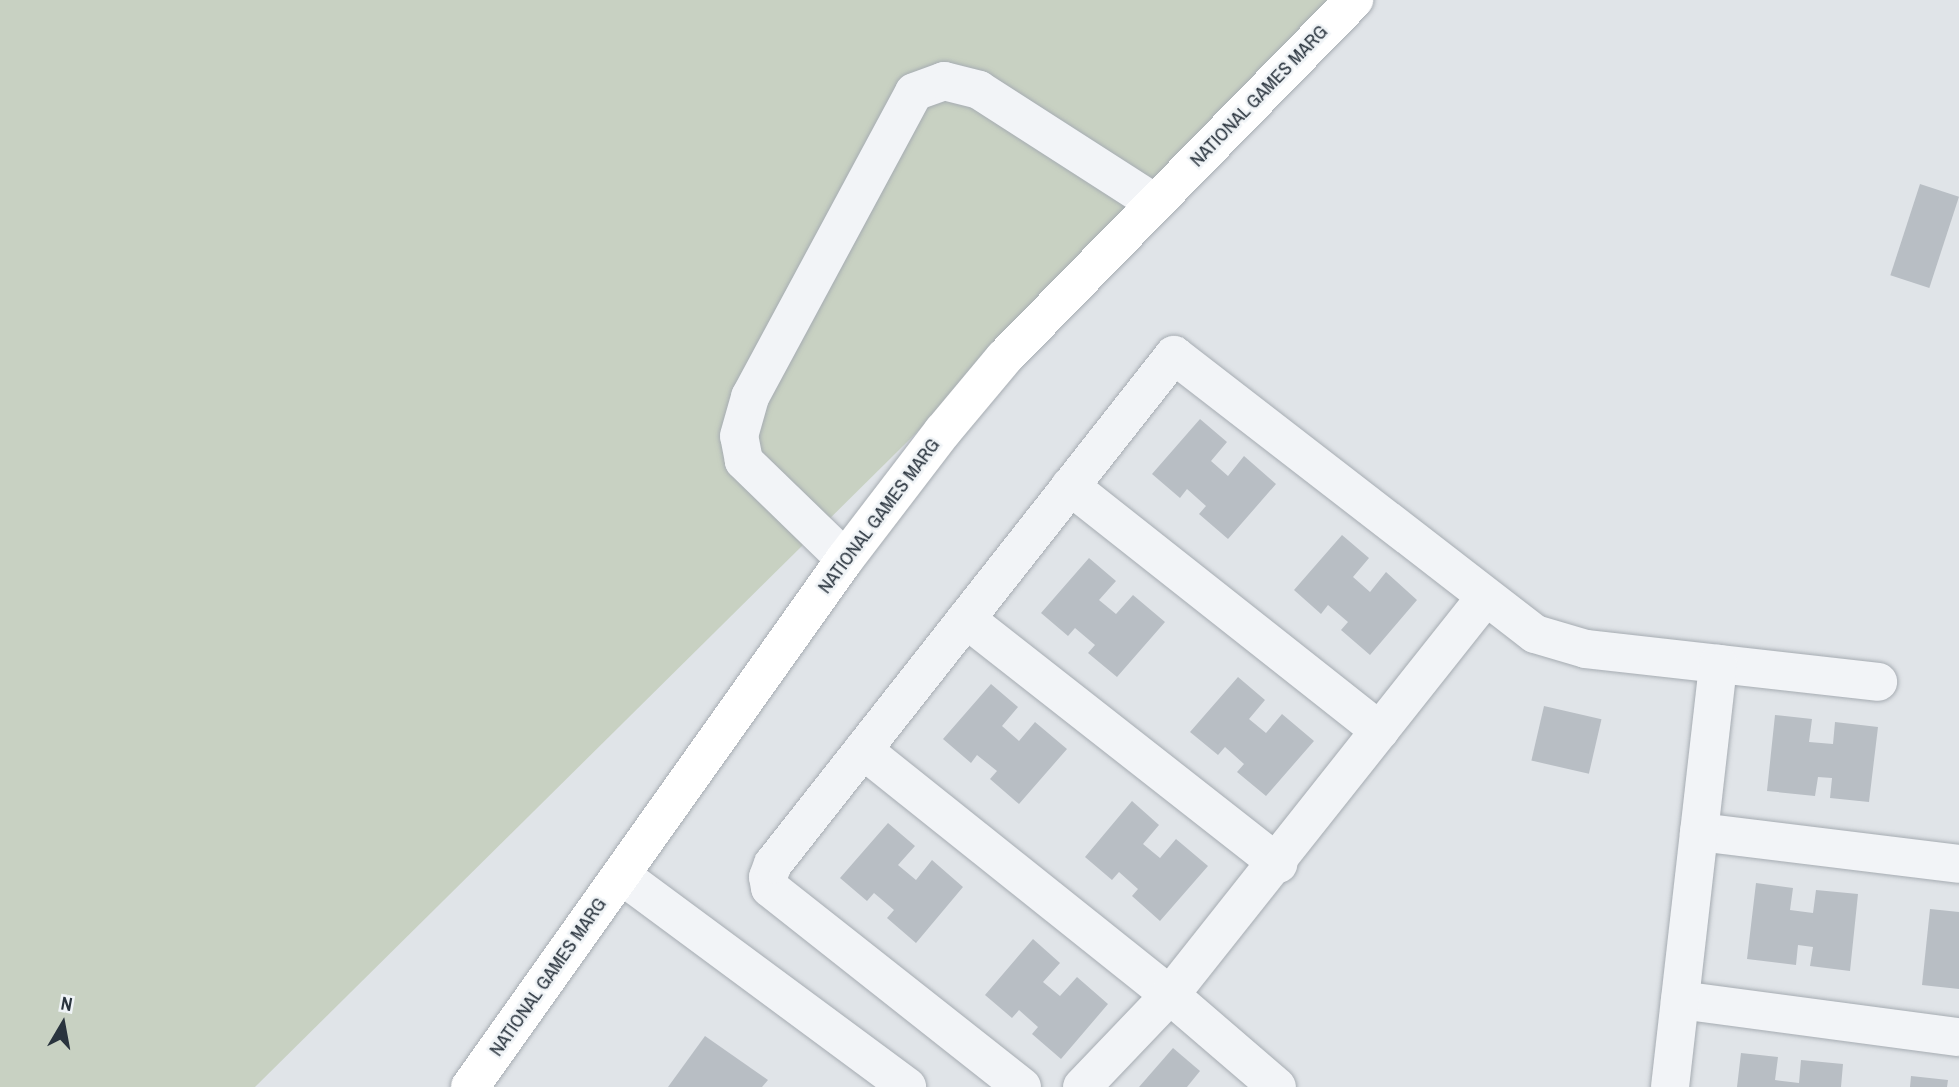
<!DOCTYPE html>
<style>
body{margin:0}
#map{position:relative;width:1959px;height:1087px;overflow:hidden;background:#e0e4e8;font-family:"Archivo Narrow",sans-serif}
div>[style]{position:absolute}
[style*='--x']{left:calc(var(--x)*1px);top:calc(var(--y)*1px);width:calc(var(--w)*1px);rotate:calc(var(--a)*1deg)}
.green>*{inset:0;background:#c8d1c2}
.building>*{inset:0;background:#b8bec4;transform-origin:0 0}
.roads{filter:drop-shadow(0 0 2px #a6acb2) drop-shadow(0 0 2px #a6acb2)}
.minor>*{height:38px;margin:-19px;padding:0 19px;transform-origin:19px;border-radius:19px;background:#f2f4f7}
.major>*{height:38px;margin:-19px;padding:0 19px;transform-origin:19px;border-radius:19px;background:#fff}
span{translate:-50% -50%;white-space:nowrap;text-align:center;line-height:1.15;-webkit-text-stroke:5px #eff3f6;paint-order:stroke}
.street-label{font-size:19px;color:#2a343e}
.north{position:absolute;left:28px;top:989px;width:70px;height:70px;-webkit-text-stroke:5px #eff3f6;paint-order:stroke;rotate:10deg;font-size:19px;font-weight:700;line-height:28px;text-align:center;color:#2a343e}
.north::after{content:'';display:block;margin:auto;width:24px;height:32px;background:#2a343e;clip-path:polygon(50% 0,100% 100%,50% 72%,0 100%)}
</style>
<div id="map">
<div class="green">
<i style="clip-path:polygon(0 0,1354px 0,255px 1087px,0 1087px)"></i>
</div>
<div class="building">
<i style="left:1920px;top:184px;width:41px;height:96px;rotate:18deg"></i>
<i style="clip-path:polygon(1200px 419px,1227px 442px,1211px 461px,1228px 476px,1244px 456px,1276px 484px,1228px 539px,1199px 514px,1206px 506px,1187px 489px,1180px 498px,1152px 474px)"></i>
<i style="clip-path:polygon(1342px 535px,1369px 558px,1353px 577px,1370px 592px,1386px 572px,1417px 600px,1370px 655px,1341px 630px,1348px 622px,1328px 605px,1321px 614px,1294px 590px)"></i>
<i style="clip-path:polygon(1089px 558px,1116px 581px,1099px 600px,1116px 614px,1133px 595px,1165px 622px,1117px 677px,1088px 653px,1095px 645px,1075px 628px,1068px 636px,1041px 613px)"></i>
<i style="clip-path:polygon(1238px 677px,1265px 700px,1249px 719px,1266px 733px,1282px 714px,1314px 741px,1266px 796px,1237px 772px,1244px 764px,1225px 747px,1218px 755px,1190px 732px)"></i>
<i style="clip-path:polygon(991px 684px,1018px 707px,1002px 726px,1019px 741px,1035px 722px,1067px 749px,1019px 804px,990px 779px,997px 771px,977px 755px,971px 763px,943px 739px)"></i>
<i style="left:1544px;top:706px;width:59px;height:56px;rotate:13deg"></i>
<i style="clip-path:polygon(1775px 715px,1812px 719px,1809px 742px,1833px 744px,1835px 722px,1878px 727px,1869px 802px,1830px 798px,1832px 778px,1818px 777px,1815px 796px,1767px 791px)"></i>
<i style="clip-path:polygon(1132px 801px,1159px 825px,1143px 844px,1160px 858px,1176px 839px,1208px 866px,1160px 921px,1132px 896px,1138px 889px,1119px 872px,1112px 880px,1085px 857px)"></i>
<i style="clip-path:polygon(888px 823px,915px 846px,898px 865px,916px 880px,932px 860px,963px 887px,916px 943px,887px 918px,894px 910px,874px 893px,867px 901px,840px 878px)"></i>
<i style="clip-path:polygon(1756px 883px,1793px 888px,1790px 910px,1813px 913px,1816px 890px,1858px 894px,1850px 971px,1810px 966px,1813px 947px,1798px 945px,1796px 965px,1747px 959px)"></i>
<i style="clip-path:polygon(1930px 909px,1959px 912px,1959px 989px,1922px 985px)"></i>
<i style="clip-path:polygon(1033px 939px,1060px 963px,1043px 982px,1060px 996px,1077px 977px,1108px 1004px,1061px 1059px,1032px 1034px,1038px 1027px,1019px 1010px,1012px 1018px,985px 995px)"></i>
<i style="clip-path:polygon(705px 1036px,768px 1080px,762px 1087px,668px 1087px)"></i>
<i style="clip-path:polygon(1173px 1048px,1200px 1071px,1187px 1087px,1139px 1087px)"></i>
<i style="clip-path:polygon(1741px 1053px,1778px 1057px,1775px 1080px,1799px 1083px,1801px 1060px,1843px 1064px,1841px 1087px,1737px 1087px)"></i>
<i style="clip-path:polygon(1911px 1076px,1948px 1080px,1947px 1087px,1910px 1087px)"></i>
</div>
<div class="roads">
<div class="minor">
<i style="--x:1070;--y:486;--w:395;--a:38.3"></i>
<i style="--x:845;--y:559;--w:141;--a:-135.9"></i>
<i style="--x:744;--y:461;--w:25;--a:-101"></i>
<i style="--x:739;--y:436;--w:41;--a:-74.2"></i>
<i style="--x:750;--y:397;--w:346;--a:-61.7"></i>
<i style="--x:914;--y:92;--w:32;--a:-20"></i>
<i style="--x:944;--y:81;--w:36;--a:14"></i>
<i style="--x:979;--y:90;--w:209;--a:32.7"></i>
<i style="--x:966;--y:619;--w:397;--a:38.1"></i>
<i style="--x:863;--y:750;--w:393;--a:38.6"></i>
<i style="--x:1170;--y:995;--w:141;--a:40.7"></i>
<i style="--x:1699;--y:832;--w:262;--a:7"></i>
<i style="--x:621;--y:875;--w:356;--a:36.5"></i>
<i style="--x:1680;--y:1000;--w:281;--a:7.6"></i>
<i style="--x:1022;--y:1087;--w:321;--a:-141.7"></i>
<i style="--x:770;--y:888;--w:11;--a:-100"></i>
<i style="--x:768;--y:877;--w:14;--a:-69"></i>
<i style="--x:773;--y:864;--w:648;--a:-51.77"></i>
<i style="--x:1174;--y:355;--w:456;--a:37.7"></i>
<i style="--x:1535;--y:634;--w:53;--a:16.4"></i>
<i style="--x:1586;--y:649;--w:294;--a:6.4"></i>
<i style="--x:1082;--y:1087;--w:127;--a:-46.3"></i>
<i style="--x:1170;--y:995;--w:505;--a:-51.59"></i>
<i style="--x:1670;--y:1087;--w:426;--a:-83.5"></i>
</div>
<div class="major">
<i style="--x:470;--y:1087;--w:648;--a:-54.62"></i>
<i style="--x:845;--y:559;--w:161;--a:-52.6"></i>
<i style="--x:943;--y:431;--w:95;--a:-50.1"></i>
<i style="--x:1004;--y:358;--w:501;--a:-45.65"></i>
</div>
</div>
<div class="street-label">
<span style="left:1259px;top:96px;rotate:-46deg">NATIONAL GAMES MARG</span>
<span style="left:879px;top:516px;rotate:-53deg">NATIONAL GAMES MARG</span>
<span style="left:548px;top:977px;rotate:-55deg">NATIONAL GAMES MARG</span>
</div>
<div class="north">N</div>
</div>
